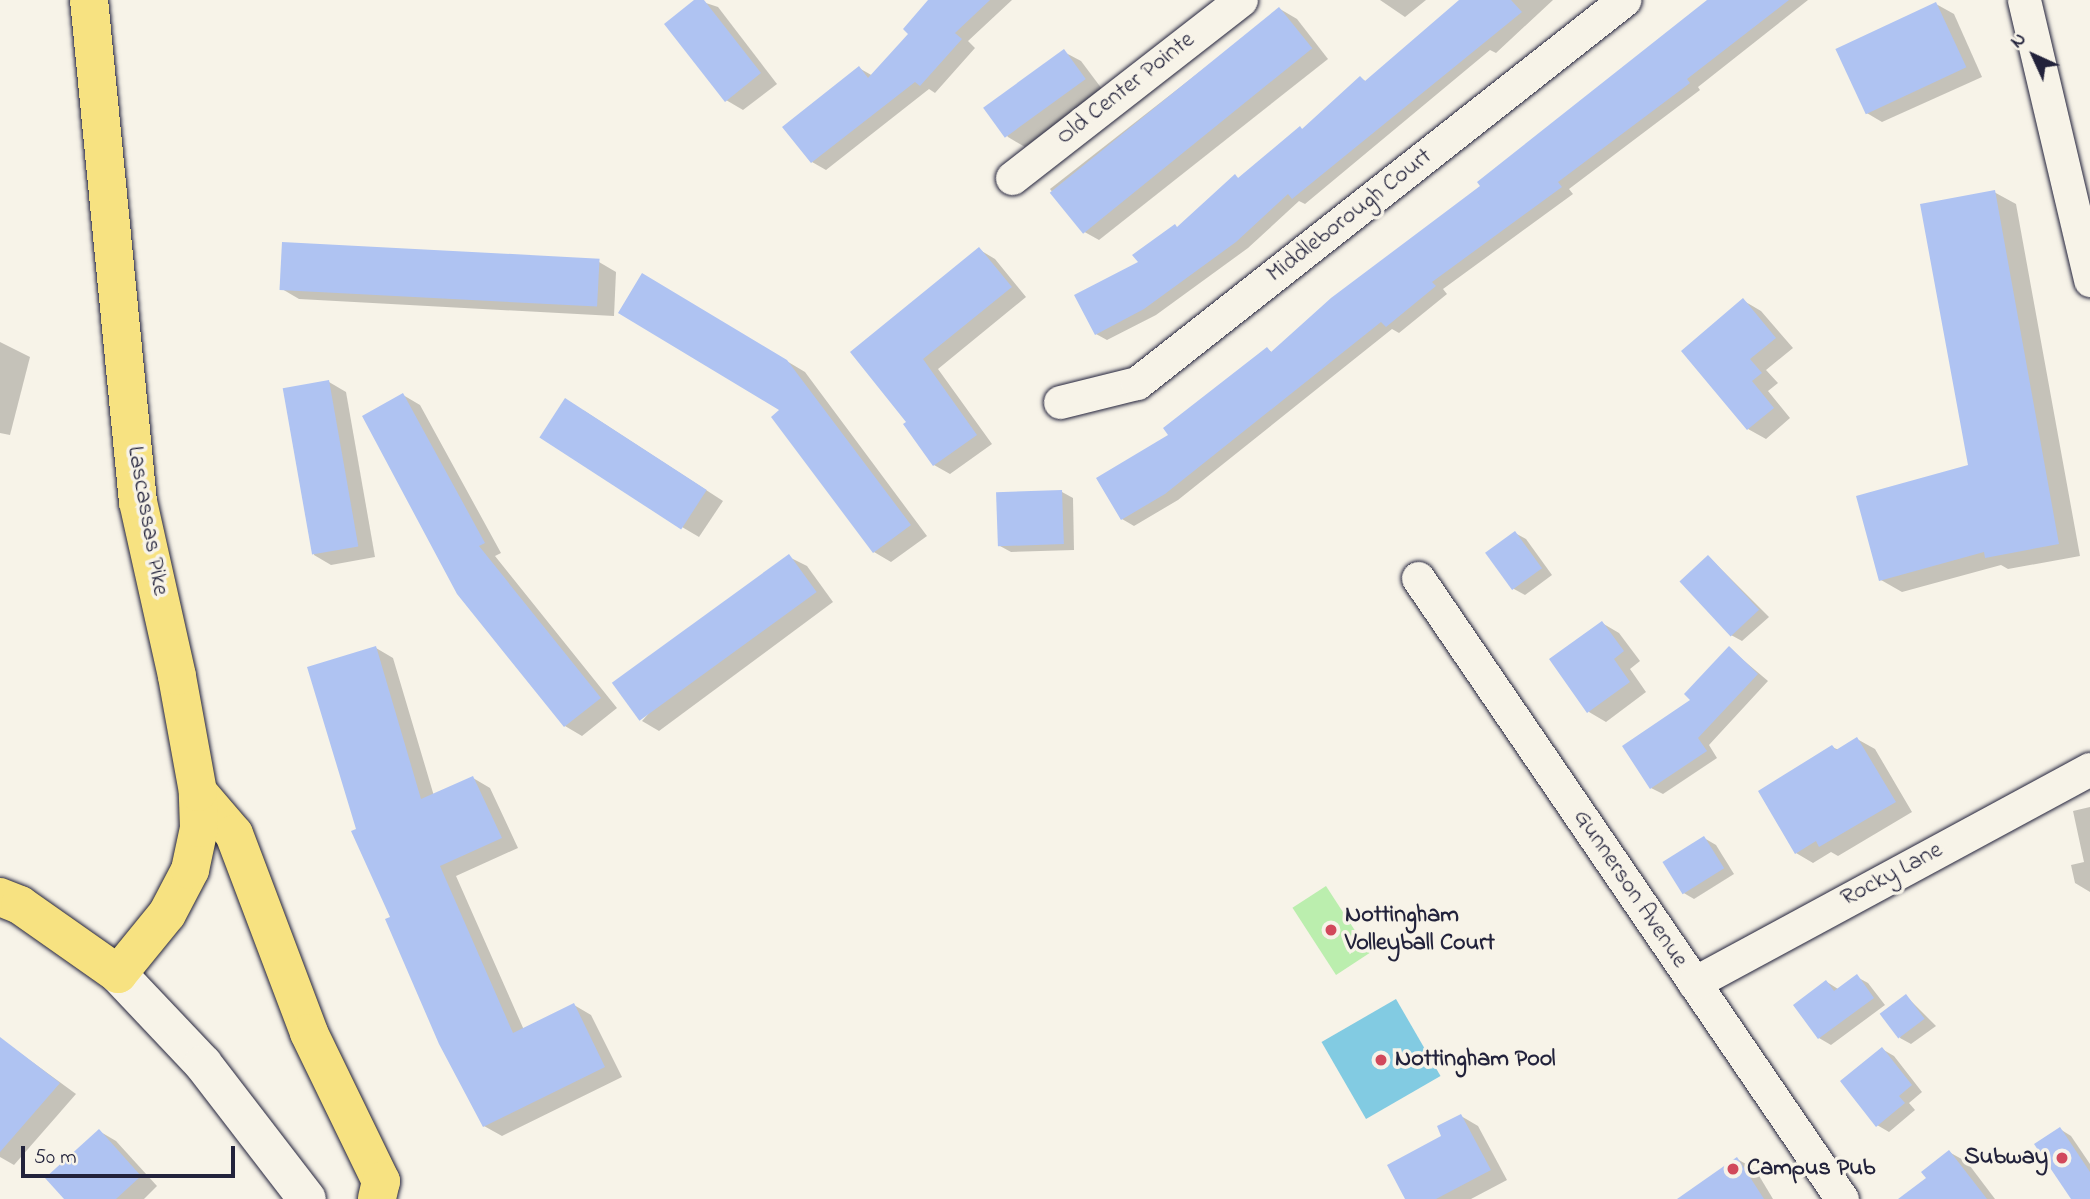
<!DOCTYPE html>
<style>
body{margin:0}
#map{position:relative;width:2090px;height:1199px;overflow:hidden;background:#f7f3e8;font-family:"Indie Flower",sans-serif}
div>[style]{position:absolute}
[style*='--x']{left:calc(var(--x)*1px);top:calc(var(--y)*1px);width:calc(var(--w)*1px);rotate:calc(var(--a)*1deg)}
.green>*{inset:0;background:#bbeeae;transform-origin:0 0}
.water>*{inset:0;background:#82cbe2;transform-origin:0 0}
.shadow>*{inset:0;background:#0003}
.building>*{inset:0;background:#afc3f2;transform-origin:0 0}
.roads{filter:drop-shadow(0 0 2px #22223b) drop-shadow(0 0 2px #22223b)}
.minor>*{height:33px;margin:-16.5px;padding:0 16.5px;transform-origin:16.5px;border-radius:16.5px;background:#f7f3e8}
.secondary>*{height:38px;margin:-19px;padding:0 19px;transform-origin:19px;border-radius:19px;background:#f7f3e8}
.primary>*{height:38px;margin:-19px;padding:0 19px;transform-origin:19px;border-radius:19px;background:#f7e281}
.dots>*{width:19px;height:19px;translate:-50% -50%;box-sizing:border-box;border:4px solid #f7f3e8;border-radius:50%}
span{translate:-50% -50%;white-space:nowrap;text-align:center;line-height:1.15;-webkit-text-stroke:7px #f7f3e8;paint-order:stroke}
.street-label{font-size:24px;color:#22223b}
.poi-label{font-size:24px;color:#22223b;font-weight:700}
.left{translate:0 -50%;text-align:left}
.right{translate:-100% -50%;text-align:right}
.north{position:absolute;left:1999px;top:21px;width:70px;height:70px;-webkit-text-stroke:5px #f7f3e8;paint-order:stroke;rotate:315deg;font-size:19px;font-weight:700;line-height:28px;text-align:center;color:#22223b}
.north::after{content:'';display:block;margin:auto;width:24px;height:32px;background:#22223b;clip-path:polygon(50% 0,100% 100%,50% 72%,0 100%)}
.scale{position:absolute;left:21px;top:1146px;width:214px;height:32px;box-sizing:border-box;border:4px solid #22223b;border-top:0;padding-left:9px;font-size:21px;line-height:24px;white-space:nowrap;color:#22223b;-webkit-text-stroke:5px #f7f3e8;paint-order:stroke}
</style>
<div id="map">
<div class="green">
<i style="left:1326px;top:886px;width:80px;height:40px;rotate:57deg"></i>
</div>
<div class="water">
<i style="left:1396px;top:999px;width:89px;height:86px;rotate:60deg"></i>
</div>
<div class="shadow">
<i style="clip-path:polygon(697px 0,718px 7px,777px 84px,743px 110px,726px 100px)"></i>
<i style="clip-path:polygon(930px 0,1012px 0,968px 41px,975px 48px,935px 93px,929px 89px,826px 170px,812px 162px,784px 127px,859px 68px,873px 76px,911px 34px)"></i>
<i style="clip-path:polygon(1380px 0,1426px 0,1405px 17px)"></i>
<i style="clip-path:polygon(1461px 0,1553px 0,1496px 53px,1490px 50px,1305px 204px,1299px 201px,1248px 248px,1156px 315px,1107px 340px,1096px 334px,1140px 263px,1178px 228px,1235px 176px,1239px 179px,1300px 128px,1304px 130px,1360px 78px,1367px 82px)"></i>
<i style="clip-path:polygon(1715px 0,1808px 0,1698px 87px,1700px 90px,1569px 189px,1573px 194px,1443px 289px,1447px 294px,1399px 333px,1392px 329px,1178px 500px,1134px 526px,1122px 519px,1170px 435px,1267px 349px,1273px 353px)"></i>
<i style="clip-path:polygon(1936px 4px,1954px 14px,1982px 77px,1882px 122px,1865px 112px)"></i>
<i style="clip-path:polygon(1280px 9px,1297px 19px,1328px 59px,1099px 240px,1081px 230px,1050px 189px)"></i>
<i style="clip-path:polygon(1064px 52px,1081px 61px,1102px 89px,1025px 147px,1008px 137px,987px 110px)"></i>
<i style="clip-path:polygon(1994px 192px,2016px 204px,2080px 556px,2008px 569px,2001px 565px,1902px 592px,1881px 580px,1970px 466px)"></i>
<i style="clip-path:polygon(980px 250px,995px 259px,1026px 297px,938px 369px,992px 444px,950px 474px,934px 465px,908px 422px,852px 353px)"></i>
<i style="clip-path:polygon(599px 262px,616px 272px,614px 316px,299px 299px,282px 289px)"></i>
<i style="clip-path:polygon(643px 275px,805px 372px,927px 536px,891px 562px,874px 552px,773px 417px,782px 410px)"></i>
<i style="clip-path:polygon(1744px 301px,1761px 311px,1793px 348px,1766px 370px,1778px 383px,1768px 391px,1790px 418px,1766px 439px,1748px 429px)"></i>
<i style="clip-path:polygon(0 342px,30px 357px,10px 435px,0 433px)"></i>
<i style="clip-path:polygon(329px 382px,346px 392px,375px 557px,331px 565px,314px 555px)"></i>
<i style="clip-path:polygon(403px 395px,420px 405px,501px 553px,495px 556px,617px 708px,582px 736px,565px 726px)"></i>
<i style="clip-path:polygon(583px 410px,723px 501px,699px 537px,682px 527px)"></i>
<i style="clip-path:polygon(1062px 492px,1073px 498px,1074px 550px,1011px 552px,1000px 546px)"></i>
<i style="clip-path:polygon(1515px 533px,1526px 539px,1552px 575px,1525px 595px,1514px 589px,1487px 554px)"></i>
<i style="clip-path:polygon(789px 557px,807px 566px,833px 602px,659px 731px,642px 721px)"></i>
<i style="clip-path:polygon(1709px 557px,1769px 617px,1742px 641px,1731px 635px)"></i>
<i style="clip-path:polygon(1602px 623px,1619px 633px,1640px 661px,1630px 669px,1646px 692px,1606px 722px,1589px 712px)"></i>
<i style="clip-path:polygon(376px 648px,393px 658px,434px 796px,473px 778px,490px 788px,518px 848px,456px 876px,524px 1030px,574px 1005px,591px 1015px,622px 1077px,502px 1136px,484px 1126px,358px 830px)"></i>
<i style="clip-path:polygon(1729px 648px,1768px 681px,1709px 745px,1717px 758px,1663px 794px,1651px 788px,1693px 701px)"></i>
<i style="clip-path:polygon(1857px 739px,1875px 749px,1912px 812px,1838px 856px,1831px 852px,1813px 863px,1796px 853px,1832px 747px,1839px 750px)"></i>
<i style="clip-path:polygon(2090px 807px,2090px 892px,2075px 883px,2071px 865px,2084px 862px,2073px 811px)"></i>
<i style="clip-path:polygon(1704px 838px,1716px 845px,1734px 874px,1694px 899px,1682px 892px)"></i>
<i style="clip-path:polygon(1857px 977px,1868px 983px,1885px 1005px,1831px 1045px,1819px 1038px,1795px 1005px,1827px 982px,1838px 989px)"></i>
<i style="clip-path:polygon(1906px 996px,1936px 1026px,1911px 1044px,1900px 1038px)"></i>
<i style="clip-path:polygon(5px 1042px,76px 1094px,14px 1165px,0 1157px,0 1049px)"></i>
<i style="clip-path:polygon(1882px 1049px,1894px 1056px,1922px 1092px,1909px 1103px,1915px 1110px,1889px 1132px,1877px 1125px)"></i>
<i style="clip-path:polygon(1461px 1116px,1478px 1126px,1507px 1180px,1471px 1199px,1407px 1199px)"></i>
<i style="clip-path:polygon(2060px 1129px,2071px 1136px,2090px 1164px,2090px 1199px,2073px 1199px)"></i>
<i style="clip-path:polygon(99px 1131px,116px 1141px,157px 1186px,144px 1199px,66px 1199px)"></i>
<i style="clip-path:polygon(1949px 1152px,1967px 1162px,1995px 1199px,1919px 1199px)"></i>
<i style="clip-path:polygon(1737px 1159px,1755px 1169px,1773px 1199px,1680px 1199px)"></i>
</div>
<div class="building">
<i style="clip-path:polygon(694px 0,704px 0,761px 73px,725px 102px,664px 24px)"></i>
<i style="clip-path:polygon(928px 0,990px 0,955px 33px,962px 39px,920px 86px,915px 82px,811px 163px,782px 127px,859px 66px,868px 78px,908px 34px,903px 29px)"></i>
<i style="clip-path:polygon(1459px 0,1511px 0,1522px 12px,1292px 199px,1288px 194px,1236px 242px,1144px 309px,1095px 335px,1074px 295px,1138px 262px,1132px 255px,1175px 224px,1177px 227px,1235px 174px,1238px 178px,1300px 126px,1302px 129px,1360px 76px,1365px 81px)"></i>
<i style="clip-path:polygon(1707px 0,1789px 0,1687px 79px,1690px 83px,1558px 182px,1562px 187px,1432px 282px,1436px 286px,1386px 327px,1381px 322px,1165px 494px,1121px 520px,1096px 478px,1168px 435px,1163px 428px,1267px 347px,1271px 352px,1331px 298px,1480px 186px,1477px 182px)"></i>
<i style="left:1936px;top:2px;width:72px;height:111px;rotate:65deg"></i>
<i style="left:1279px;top:7px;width:53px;height:295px;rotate:51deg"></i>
<i style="left:1064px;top:49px;width:37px;height:100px;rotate:54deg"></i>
<i style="clip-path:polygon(1995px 190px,2059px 544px,1985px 558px,1984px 552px,1879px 581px,1856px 496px,1968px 465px,1920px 204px)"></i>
<i style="left:282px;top:242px;width:318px;height:48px;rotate:3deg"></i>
<i style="clip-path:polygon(979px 247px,1012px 287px,923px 359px,977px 435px,933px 466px,903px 424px,906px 422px,850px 352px)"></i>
<i style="clip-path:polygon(642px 273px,787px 360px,911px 525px,873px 553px,771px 417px,779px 410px,618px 313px)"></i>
<i style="clip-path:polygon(1743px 298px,1776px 338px,1750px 359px,1762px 373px,1752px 381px,1774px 408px,1747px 430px,1681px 351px)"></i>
<i style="left:329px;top:380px;width:169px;height:47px;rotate:80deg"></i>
<i style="clip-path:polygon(403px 393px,485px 543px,479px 546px,601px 698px,564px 727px,457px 594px,362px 416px)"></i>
<i style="left:565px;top:398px;width:169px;height:47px;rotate:33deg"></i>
<i style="left:1062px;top:490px;width:54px;height:66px;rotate:88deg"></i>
<i style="left:1515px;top:531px;width:46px;height:37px;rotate:54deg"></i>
<i style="left:789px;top:554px;width:47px;height:219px;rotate:54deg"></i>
<i style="left:1708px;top:555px;width:75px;height:39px;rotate:47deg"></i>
<i style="clip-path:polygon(1602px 621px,1624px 651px,1614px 659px,1630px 682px,1587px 713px,1549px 659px)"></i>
<i style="clip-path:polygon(376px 646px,421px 799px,473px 776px,502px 838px,440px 866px,513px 1033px,574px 1003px,605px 1067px,483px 1127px,439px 1044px,385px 919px,390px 917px,351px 831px,356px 829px,307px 667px)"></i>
<i style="clip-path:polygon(1729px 646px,1758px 674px,1698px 738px,1707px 751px,1650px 789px,1622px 746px,1690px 700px,1684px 694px)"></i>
<i style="clip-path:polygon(1857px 737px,1896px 802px,1819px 847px,1816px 841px,1795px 854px,1758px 791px,1832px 745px,1836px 750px)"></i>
<i style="left:1704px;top:836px;width:38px;height:49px;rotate:58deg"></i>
<i style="clip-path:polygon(1857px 974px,1874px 998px,1818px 1039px,1793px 1005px,1826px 980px,1834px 991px)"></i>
<i style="left:1906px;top:994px;width:31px;height:33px;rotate:53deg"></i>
<i style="clip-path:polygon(0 1037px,60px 1083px,0 1152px)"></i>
<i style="clip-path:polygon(1882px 1047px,1912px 1085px,1899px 1096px,1905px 1103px,1876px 1127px,1840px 1081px)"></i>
<i style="clip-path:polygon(1461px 1114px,1491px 1170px,1436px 1199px,1405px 1199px,1387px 1165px,1441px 1136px,1437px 1126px)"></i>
<i style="clip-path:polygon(2060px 1127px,2090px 1172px,2090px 1199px,2071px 1199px,2034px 1144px)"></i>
<i style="clip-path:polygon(99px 1129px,141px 1176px,116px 1199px,64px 1199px,45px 1178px)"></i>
<i style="clip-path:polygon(1949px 1150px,1987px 1199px,1898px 1199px,1926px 1178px,1921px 1172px)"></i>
<i style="clip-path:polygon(1737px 1157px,1764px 1199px,1677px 1199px)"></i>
</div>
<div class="roads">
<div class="minor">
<i style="--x:2024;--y:0;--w:288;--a:76.7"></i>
<i style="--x:1012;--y:178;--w:290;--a:-37.9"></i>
<i style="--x:1060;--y:402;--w:79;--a:-13.9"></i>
<i style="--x:1137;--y:383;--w:620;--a:-38.18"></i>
<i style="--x:1418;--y:578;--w:752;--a:55.68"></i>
<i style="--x:1694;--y:983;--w:450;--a:-28.4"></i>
</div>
<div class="secondary">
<i style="--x:118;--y:974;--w:124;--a:46.6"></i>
<i style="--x:203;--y:1064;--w:170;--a:52.4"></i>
</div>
<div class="primary">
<i style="--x:198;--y:792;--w:55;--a:49.4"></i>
<i style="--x:234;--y:834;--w:213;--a:69.3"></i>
<i style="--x:309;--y:1033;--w:165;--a:64.1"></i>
<i style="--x:381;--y:1181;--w:18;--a:103"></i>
<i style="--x:0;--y:897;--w:22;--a:22"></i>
<i style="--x:20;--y:905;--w:120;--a:35.1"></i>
<i style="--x:118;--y:974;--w:77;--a:-50.8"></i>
<i style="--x:167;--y:914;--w:50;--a:-62.4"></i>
<i style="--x:190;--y:870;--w:43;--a:-77.9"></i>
<i style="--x:199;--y:828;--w:36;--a:-92"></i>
<i style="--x:198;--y:792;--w:118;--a:-100.3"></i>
<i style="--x:177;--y:676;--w:178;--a:-102.6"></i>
<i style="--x:138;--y:502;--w:504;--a:-95.57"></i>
</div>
</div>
<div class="dots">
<i style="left:1331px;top:930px;background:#d1495b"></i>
<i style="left:1381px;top:1060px;background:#d1495b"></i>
<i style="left:2062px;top:1158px;background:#d1495b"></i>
<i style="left:1733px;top:1169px;background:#d1495b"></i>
</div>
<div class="street-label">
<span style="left:1126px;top:89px;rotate:-38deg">Old Center Pointe</span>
<span style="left:1350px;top:216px;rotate:-38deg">Middleborough Court</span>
<span style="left:147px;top:521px;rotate:80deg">Lascassas Pike</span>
<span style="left:1892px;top:875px;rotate:-28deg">Rocky Lane</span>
<span style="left:1630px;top:889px;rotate:56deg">Gunnerson Avenue</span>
</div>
<div class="poi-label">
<span class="left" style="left:1345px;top:930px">Nottingham<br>Volleyball Court</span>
<span class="left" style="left:1395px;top:1060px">Nottingham Pool</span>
<span class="right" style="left:2048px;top:1158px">Subway</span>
<span class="left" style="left:1747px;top:1169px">Campus Pub</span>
</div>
<div class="north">N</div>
<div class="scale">50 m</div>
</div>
